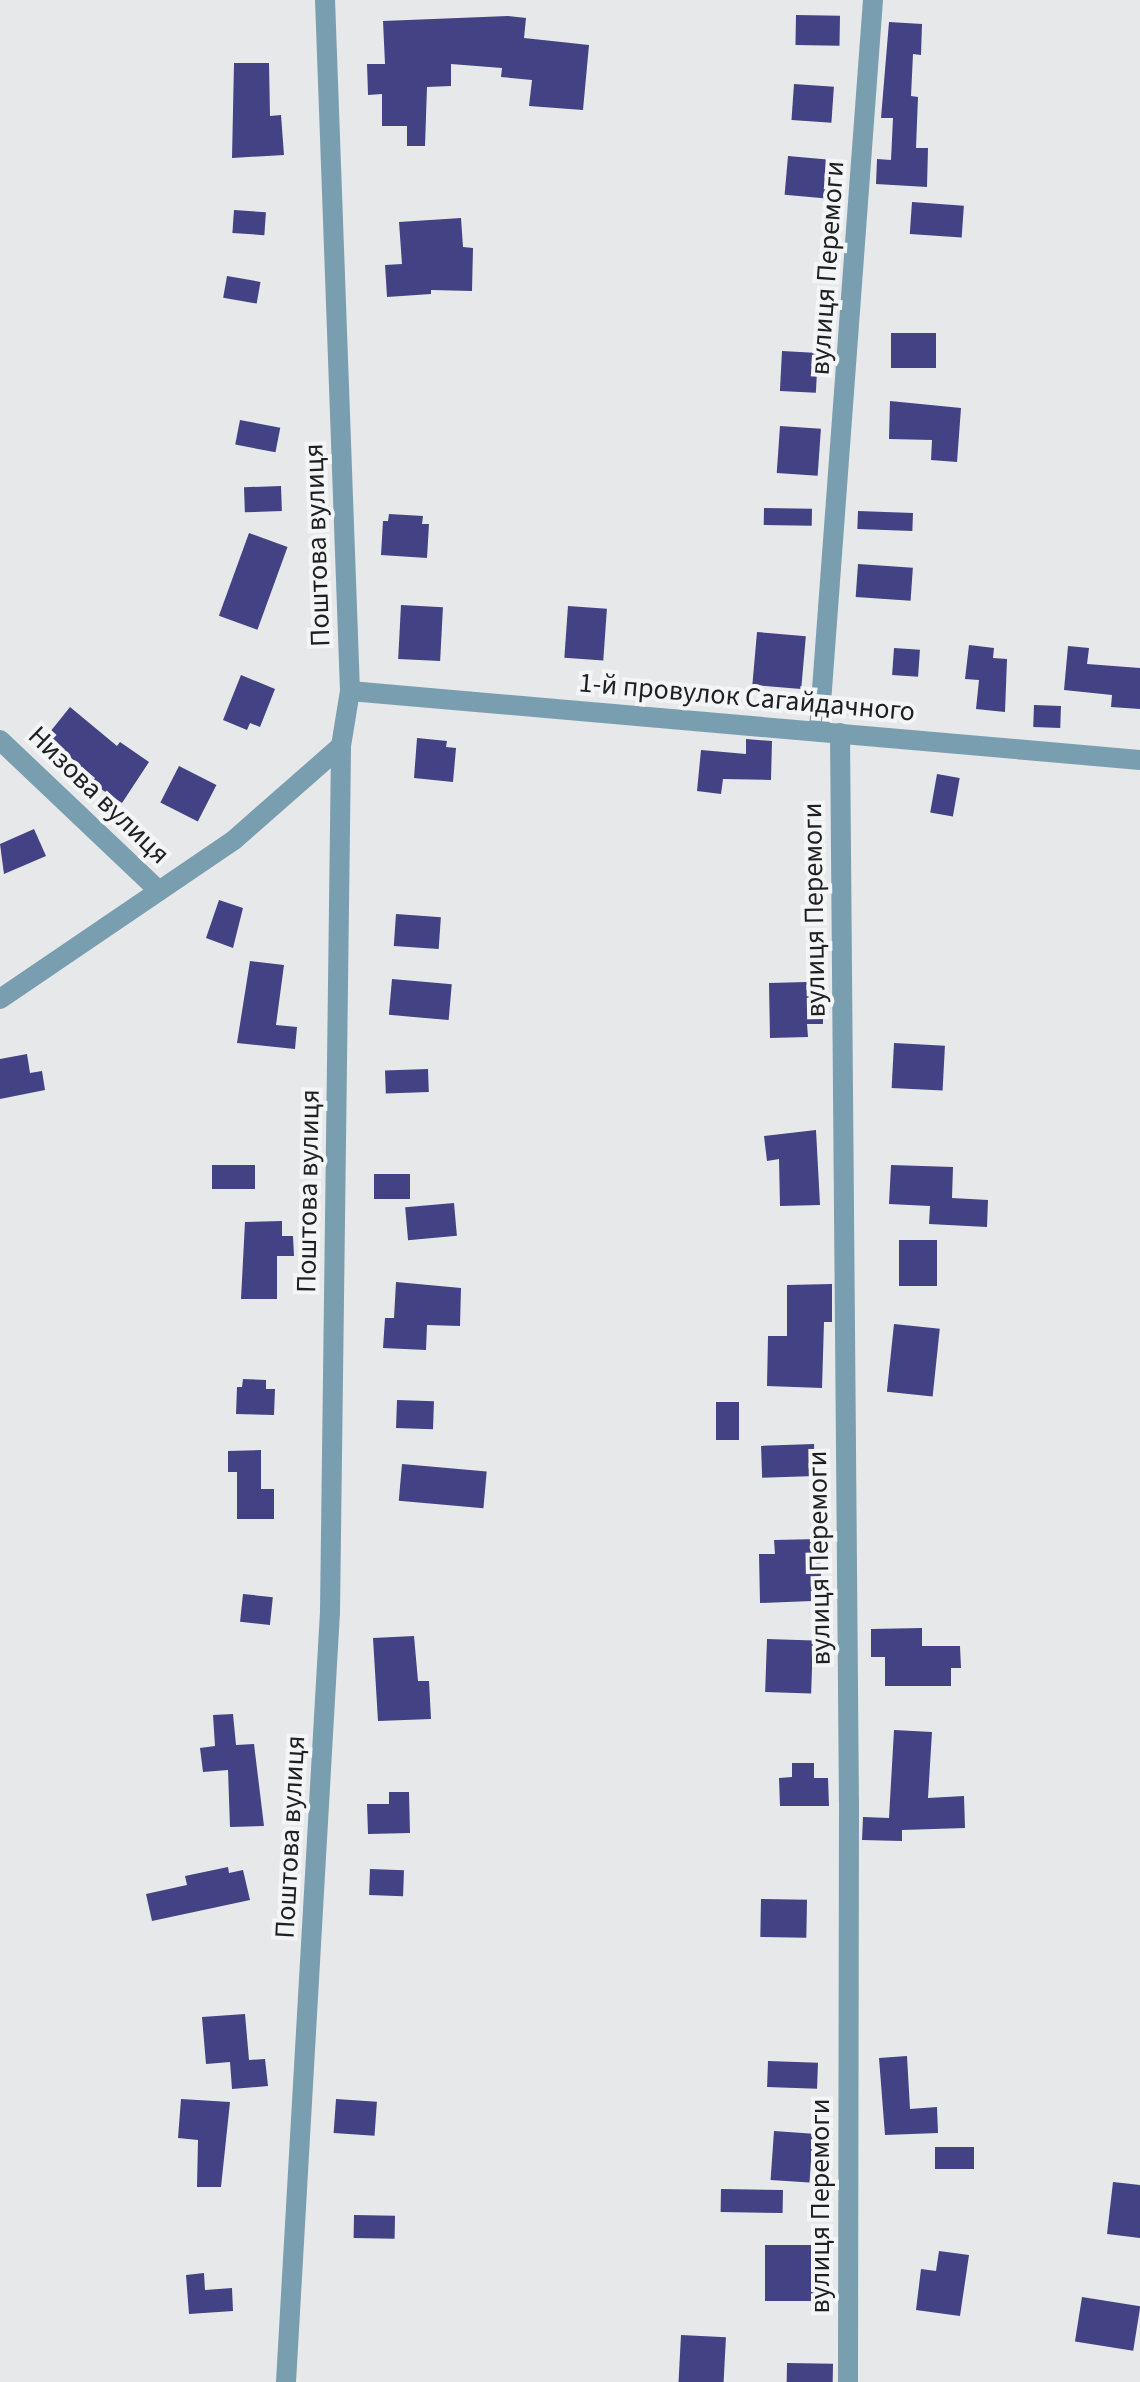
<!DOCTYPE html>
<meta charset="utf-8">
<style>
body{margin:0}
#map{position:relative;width:1140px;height:2382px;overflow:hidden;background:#e7e8e9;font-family:"Source Sans 3",sans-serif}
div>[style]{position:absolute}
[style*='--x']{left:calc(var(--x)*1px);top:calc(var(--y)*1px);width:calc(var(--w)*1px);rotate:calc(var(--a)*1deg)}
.building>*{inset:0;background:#424284;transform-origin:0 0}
.minor>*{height:20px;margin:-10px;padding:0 10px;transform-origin:10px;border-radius:10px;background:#789eaf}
span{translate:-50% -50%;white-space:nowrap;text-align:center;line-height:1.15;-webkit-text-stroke:8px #f4f5f7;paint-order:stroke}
.street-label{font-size:28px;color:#1f2020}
</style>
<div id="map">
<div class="building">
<i style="left:796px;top:15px;width:44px;height:30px;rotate:1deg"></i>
<i style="clip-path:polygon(508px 16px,526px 18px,524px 38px,589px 45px,583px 110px,529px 106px,532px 80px,501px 77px,502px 68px,451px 64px,451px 86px,427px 87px,425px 146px,407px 146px,407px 126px,382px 126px,382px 94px,368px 95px,367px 64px,385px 64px,383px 21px)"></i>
<i style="clip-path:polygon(889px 22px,922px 24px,921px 55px,913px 54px,911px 96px,918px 97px,916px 148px,928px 148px,927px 187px,876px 184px,877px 159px,891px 160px,893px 118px,881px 118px)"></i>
<i style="clip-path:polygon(234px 63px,269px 63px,270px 116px,281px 115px,284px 155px,232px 158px)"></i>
<i style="left:794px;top:84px;width:40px;height:36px;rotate:4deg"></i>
<i style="left:788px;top:156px;width:42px;height:39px;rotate:5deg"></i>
<i style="left:912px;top:202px;width:52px;height:32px;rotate:4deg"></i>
<i style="left:234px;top:210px;width:32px;height:23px;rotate:4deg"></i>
<i style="clip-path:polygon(461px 218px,463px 247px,473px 248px,472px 291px,431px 290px,431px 294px,387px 297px,385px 265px,402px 264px,399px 222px)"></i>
<i style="left:227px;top:276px;width:34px;height:22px;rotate:10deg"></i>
<i style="left:891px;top:333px;width:45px;height:35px"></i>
<i style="left:782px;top:351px;width:36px;height:40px;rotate:3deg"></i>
<i style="clip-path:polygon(890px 401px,961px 408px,957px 462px,931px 460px,932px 440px,889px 439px)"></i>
<i style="left:240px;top:420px;width:41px;height:25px;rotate:11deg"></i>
<i style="left:780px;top:426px;width:41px;height:47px;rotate:4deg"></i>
<i style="left:281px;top:486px;width:25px;height:37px;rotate:88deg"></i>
<i style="left:764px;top:508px;width:48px;height:17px;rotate:1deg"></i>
<i style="left:858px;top:511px;width:55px;height:18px;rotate:2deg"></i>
<i style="clip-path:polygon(389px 514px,423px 516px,422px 524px,429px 524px,427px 558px,381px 555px,383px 521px,388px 521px)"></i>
<i style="left:249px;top:533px;width:41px;height:88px;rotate:20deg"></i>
<i style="left:858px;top:564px;width:55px;height:33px;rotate:4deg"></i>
<i style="left:401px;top:605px;width:42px;height:54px;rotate:3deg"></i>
<i style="left:568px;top:606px;width:39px;height:52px;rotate:4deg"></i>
<i style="left:757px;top:632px;width:49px;height:53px;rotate:5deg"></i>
<i style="clip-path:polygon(969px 645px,994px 648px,993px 658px,1007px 659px,1005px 712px,976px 709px,979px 680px,965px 679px)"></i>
<i style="clip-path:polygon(1068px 646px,1089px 648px,1087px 664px,1140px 668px,1140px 709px,1111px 707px,1112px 695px,1064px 690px)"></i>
<i style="left:894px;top:648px;width:26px;height:27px;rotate:4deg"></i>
<i style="clip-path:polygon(241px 675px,275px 689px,260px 727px,250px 723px,247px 730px,223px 720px)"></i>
<i style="left:1034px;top:705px;width:27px;height:22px;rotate:2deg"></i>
<i style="clip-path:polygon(70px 707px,117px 746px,120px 742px,149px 762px,122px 803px,92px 783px,95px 778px,46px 737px)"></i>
<i style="clip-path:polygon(417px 738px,447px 741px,446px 747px,456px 748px,453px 782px,414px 778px)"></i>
<i style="clip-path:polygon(746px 739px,772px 741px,771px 780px,723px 779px,721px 794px,697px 791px,701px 750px,746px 754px)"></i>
<i style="left:179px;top:766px;width:42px;height:41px;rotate:27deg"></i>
<i style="left:937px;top:774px;width:23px;height:39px;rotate:10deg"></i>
<i style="clip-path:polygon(34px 829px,46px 856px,4px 874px,0 844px)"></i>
<i style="clip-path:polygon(219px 900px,243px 908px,233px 948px,206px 938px)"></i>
<i style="left:396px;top:914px;width:45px;height:32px;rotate:4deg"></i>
<i style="clip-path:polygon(250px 961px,284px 965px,276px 1025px,297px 1027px,295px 1049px,237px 1043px)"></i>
<i style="left:392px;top:979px;width:60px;height:36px;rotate:5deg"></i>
<i style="clip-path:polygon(807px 982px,807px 996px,823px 996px,823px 1024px,807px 1024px,808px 1037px,770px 1038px,769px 983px)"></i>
<i style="left:894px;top:1043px;width:51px;height:45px;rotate:3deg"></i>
<i style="clip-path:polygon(27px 1054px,30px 1073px,42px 1071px,45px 1090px,0 1099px,0 1059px)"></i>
<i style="left:428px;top:1069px;width:23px;height:43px;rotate:88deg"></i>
<i style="clip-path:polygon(816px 1130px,820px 1205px,780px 1206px,779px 1159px,767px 1161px,764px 1136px)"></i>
<i style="left:212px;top:1165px;width:43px;height:24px"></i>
<i style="clip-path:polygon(891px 1165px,953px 1167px,952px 1198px,988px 1200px,987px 1227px,929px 1224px,930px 1206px,889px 1204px)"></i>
<i style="left:374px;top:1174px;width:36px;height:25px"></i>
<i style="left:454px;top:1203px;width:33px;height:49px;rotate:85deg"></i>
<i style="clip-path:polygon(282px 1221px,282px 1236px,293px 1236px,294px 1256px,277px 1256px,277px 1299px,241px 1299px,245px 1222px)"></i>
<i style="left:899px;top:1240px;width:38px;height:46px"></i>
<i style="clip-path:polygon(396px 1282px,461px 1288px,460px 1326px,427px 1325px,426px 1350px,383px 1348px,385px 1318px,394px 1318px)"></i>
<i style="clip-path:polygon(832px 1284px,832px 1322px,824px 1322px,822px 1388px,767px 1386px,768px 1336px,787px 1336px,787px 1285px)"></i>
<i style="left:894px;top:1324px;width:46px;height:68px;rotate:6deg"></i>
<i style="clip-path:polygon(243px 1379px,266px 1380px,266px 1389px,275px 1389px,274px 1415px,236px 1414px,237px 1387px,242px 1387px)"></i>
<i style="left:397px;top:1400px;width:37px;height:28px;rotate:2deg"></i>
<i style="left:716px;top:1402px;width:23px;height:38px"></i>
<i style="left:814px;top:1444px;width:32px;height:53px;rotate:88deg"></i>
<i style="clip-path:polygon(261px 1450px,261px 1489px,274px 1489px,274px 1519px,237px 1519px,237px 1472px,228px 1472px,228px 1451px)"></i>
<i style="left:402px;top:1464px;width:85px;height:37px;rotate:5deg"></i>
<i style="clip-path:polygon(820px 1539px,821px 1578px,811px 1578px,812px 1601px,760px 1603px,759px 1554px,775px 1554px,774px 1540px)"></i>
<i style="left:243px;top:1594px;width:30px;height:28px;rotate:6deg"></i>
<i style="clip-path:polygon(922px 1628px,922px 1646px,960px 1646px,961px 1668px,951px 1668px,951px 1686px,885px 1686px,885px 1657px,871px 1657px,871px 1629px)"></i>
<i style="clip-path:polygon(414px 1636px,418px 1681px,429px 1681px,431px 1719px,378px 1721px,373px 1638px)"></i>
<i style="left:767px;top:1639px;width:46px;height:53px;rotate:2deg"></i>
<i style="clip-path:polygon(233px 1714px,236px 1745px,254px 1744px,264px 1826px,230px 1827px,228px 1770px,203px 1772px,200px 1748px,215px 1746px,213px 1715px)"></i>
<i style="clip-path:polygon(894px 1730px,932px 1732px,928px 1798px,964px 1796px,965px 1828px,902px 1830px,902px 1841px,862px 1840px,863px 1817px,889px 1818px)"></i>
<i style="clip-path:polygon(792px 1763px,814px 1763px,814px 1778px,828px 1778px,829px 1806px,780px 1806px,779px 1778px,792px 1777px)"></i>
<i style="clip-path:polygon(389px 1792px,409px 1792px,410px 1833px,368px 1834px,367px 1804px,389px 1804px)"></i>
<i style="clip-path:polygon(228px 1867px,229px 1873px,243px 1870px,250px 1900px,152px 1921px,146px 1894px,187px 1885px,185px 1876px)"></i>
<i style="left:370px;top:1869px;width:34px;height:26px;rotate:2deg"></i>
<i style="left:761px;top:1899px;width:46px;height:38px;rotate:1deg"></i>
<i style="clip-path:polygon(245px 2014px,249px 2060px,265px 2059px,268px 2086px,232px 2089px,230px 2062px,206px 2064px,202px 2017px)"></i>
<i style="clip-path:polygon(907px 2056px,910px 2109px,937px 2107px,938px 2133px,885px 2135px,879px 2058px)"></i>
<i style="left:768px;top:2061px;width:50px;height:26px;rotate:2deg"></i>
<i style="clip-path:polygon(181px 2099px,230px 2102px,221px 2187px,197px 2187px,198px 2140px,178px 2138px)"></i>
<i style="left:336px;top:2099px;width:41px;height:34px;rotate:4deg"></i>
<i style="left:774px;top:2131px;width:39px;height:49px;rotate:4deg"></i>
<i style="left:935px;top:2147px;width:39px;height:22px"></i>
<i style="clip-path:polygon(1113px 2182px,1140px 2185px,1140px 2238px,1107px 2234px)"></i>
<i style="left:721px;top:2189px;width:62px;height:23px;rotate:1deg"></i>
<i style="left:354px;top:2215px;width:41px;height:23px;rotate:1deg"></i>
<i style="left:765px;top:2245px;width:54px;height:56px"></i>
<i style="clip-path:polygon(939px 2251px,969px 2255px,960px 2316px,916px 2310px,921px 2269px,936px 2271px)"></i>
<i style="clip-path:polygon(204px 2273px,205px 2290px,232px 2288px,233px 2311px,189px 2314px,186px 2275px)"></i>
<i style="left:1082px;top:2297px;width:59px;height:45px;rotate:9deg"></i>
<i style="left:681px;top:2335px;width:45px;height:47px;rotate:3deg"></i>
<i style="left:787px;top:2363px;width:46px;height:19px;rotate:1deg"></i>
</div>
<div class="minor">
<i style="--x:350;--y:691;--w:793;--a:4.99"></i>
<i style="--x:819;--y:730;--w:732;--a:-85.77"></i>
<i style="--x:840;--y:733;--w:1069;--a:89.52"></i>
<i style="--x:849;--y:1802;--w:580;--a:90.1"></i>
<i style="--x:0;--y:740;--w:219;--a:43.5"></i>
<i style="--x:0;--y:999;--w:283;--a:-34.2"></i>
<i style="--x:234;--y:840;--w:142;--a:-41.3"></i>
<i style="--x:286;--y:2382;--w:771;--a:-86.73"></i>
<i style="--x:330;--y:1612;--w:866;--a:-89.27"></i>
<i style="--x:341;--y:746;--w:56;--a:-80.7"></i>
<i style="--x:350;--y:691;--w:691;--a:-92.07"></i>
</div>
<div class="street-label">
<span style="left:827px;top:268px;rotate:-86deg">вулиця Перемоги</span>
<span style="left:317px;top:545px;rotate:-92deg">Поштова вулиця</span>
<span style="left:747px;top:697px;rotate:5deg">1-й провулок Сагайдачного</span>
<span style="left:99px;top:795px;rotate:44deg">Низова вулиця</span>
<span style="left:814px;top:910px;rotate:-91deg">вулиця Перемоги</span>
<span style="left:308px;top:1191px;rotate:-89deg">Поштова вулиця</span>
<span style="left:819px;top:1558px;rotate:-91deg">вулиця Перемоги</span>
<span style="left:290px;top:1837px;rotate:-87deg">Поштова вулиця</span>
<span style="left:820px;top:2206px;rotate:-90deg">вулиця Перемоги</span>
</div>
</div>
